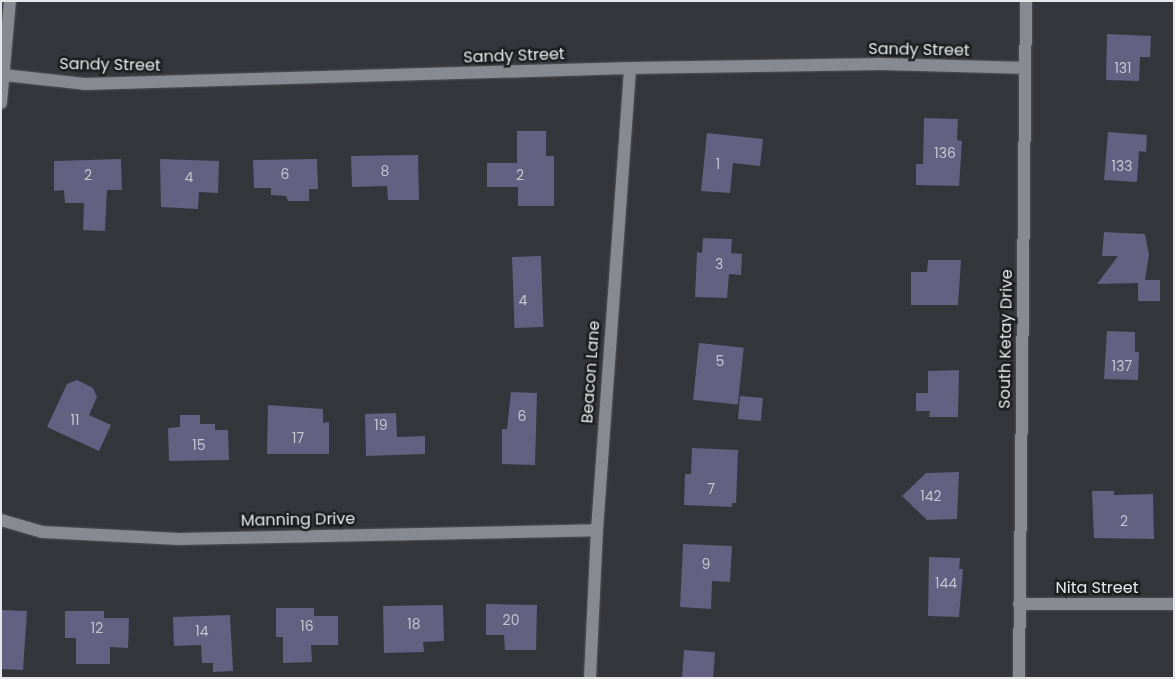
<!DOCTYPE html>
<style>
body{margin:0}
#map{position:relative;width:1175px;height:679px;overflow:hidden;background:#34363c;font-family:Poppins,sans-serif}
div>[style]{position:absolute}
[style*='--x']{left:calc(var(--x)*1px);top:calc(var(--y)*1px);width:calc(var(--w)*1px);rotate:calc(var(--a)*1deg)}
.building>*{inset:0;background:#636082;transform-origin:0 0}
.roads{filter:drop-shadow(0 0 1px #515257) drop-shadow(0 0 1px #515257)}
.minor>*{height:12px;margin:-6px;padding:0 6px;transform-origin:6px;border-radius:6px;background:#878a90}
span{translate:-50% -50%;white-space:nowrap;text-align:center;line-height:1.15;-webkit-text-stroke:5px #1d1e20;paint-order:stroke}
.number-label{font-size:14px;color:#c5c5d1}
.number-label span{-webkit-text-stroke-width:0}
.street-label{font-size:16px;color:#e6e7eb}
.frame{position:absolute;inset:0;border:2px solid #e6e7eb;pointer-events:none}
</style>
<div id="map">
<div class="building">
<i style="clip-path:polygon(1107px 34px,1151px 36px,1150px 57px,1140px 57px,1139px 81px,1106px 80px)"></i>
<i style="clip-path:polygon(924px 118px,958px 119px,957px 140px,962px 141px,959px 186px,916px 185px,916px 164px,923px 164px)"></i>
<i style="clip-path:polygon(517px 131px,546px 131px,546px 156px,554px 156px,554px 206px,518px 206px,518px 187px,487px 187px,487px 163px,517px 163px)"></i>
<i style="clip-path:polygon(1108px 132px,1147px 135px,1146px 152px,1139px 151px,1137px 182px,1104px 180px)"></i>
<i style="clip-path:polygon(707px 133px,763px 139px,760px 166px,733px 163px,730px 193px,701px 191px)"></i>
<i style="clip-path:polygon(418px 155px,419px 200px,388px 200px,387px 186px,352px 187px,351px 156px)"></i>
<i style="clip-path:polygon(121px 159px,122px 190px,107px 190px,105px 231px,83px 230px,84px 203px,65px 203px,64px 190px,54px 191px,54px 161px)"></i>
<i style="clip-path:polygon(160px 159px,219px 161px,218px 193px,199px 192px,198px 209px,161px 207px)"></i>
<i style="clip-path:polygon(317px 159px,318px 189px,309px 189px,309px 201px,288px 201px,286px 196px,271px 195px,271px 188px,254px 188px,253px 160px)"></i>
<i style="clip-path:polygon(1104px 232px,1145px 234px,1149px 255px,1145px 280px,1160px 280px,1160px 301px,1138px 301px,1138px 283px,1097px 284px,1118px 256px,1102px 256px)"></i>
<i style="clip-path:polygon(703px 238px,732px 239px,731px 253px,742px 254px,741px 275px,729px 274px,727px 298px,695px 297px,697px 252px,702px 253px)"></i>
<i style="left:541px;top:256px;width:71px;height:29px;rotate:88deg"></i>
<i style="clip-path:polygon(928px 260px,961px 260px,958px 305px,911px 305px,911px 272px,927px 272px)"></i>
<i style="clip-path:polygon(1107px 331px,1135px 332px,1135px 352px,1139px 352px,1138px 380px,1104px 379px)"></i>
<i style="left:699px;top:343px;width:45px;height:57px;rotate:6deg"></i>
<i style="clip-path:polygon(959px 370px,958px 417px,929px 417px,930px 411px,916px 411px,916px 393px,928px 393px,928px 371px)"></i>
<i style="clip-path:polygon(77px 380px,93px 388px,97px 397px,89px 415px,111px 425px,99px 451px,47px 427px,67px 384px)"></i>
<i style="clip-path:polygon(511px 392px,537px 393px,535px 465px,502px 464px,502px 429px,507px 429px)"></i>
<i style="left:740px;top:396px;width:23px;height:23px;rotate:5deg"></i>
<i style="clip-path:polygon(268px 405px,323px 409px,323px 423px,329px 422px,329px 454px,267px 454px)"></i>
<i style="clip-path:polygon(396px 413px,397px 437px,425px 436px,425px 454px,366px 456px,365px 414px)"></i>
<i style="clip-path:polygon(180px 415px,200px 415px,200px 424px,215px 424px,215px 430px,228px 430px,229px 460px,169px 461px,168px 428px,180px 427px)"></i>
<i style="clip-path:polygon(692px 448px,738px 450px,736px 503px,732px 503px,732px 507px,684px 505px,685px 474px,691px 474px)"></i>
<i style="clip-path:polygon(959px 472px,957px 519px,927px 520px,902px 496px,926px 473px)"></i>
<i style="clip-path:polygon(1092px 491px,1114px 491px,1114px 495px,1153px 494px,1154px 539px,1094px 538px)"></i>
<i style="clip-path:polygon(683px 544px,732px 546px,730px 582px,712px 581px,711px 609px,680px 607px)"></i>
<i style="clip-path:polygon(929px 557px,960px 558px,959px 569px,963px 569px,959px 617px,928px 616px)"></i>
<i style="clip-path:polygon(486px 604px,537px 605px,536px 650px,505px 650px,504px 635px,486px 635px)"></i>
<i style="clip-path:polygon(443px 605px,444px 641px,423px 642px,424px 652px,384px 653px,383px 606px)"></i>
<i style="clip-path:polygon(276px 608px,314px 608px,314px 616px,338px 616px,338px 645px,311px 645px,312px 662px,283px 663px,283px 637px,276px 637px)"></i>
<i style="clip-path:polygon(1px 610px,27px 611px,23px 670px,1px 669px)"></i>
<i style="clip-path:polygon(65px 611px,104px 611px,104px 618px,129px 618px,128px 648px,110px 647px,110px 664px,76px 664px,76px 638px,65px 638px)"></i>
<i style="clip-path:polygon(230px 615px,233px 671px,213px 672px,213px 663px,202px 663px,201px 645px,174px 646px,173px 617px)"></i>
<i style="left:684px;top:650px;width:31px;height:28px;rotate:4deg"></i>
</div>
<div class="roads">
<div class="minor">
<i style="--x:4;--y:75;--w:81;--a:6.3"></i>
<i style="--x:85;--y:84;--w:545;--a:-1.68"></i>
<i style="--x:630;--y:68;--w:252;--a:-0.9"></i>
<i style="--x:882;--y:64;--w:143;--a:1.6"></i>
<i style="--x:1;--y:103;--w:102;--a:-85"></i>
<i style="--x:1;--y:520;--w:43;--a:16.3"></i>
<i style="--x:42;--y:532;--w:137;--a:2.9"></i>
<i style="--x:179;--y:539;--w:418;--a:-1.2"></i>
<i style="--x:1019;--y:604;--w:155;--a:0"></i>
<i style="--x:590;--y:678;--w:148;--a:-87.3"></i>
<i style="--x:597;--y:530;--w:463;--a:-85.9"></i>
<i style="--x:1019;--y:678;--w:677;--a:-89.41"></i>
</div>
</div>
<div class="number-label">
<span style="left:1123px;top:68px">131</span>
<span style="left:945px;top:153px">136</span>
<span style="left:718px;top:164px">1</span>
<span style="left:1122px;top:166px">133</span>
<span style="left:385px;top:171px">8</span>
<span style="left:285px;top:174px">6</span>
<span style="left:88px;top:175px">2</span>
<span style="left:520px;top:175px">2</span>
<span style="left:189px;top:177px">4</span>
<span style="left:719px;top:264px">3</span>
<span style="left:523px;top:300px">4</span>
<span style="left:720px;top:361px">5</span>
<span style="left:1122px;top:366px">137</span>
<span style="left:522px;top:416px">6</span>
<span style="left:75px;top:420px">11</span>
<span style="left:381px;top:425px">19</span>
<span style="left:298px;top:438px">17</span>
<span style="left:199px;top:445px">15</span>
<span style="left:711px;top:489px">7</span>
<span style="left:931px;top:496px">142</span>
<span style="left:1124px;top:521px">2</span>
<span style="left:706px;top:564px">9</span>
<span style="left:946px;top:583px">144</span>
<span style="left:511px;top:620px">20</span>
<span style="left:414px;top:624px">18</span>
<span style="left:307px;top:626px">16</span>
<span style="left:97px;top:628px">12</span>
<span style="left:202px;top:631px">14</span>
</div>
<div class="street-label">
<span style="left:919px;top:50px;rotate:1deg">Sandy Street</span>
<span style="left:514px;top:56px;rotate:-2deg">Sandy Street</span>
<span style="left:110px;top:65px;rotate:1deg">Sandy Street</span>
<span style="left:1006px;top:339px;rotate:-89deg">South Ketay Drive</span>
<span style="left:591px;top:372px;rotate:-86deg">Beacon Lane</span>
<span style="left:298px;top:520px;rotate:-1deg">Manning Drive</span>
<span style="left:1097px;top:588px">Nita Street</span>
</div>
<div class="frame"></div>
</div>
